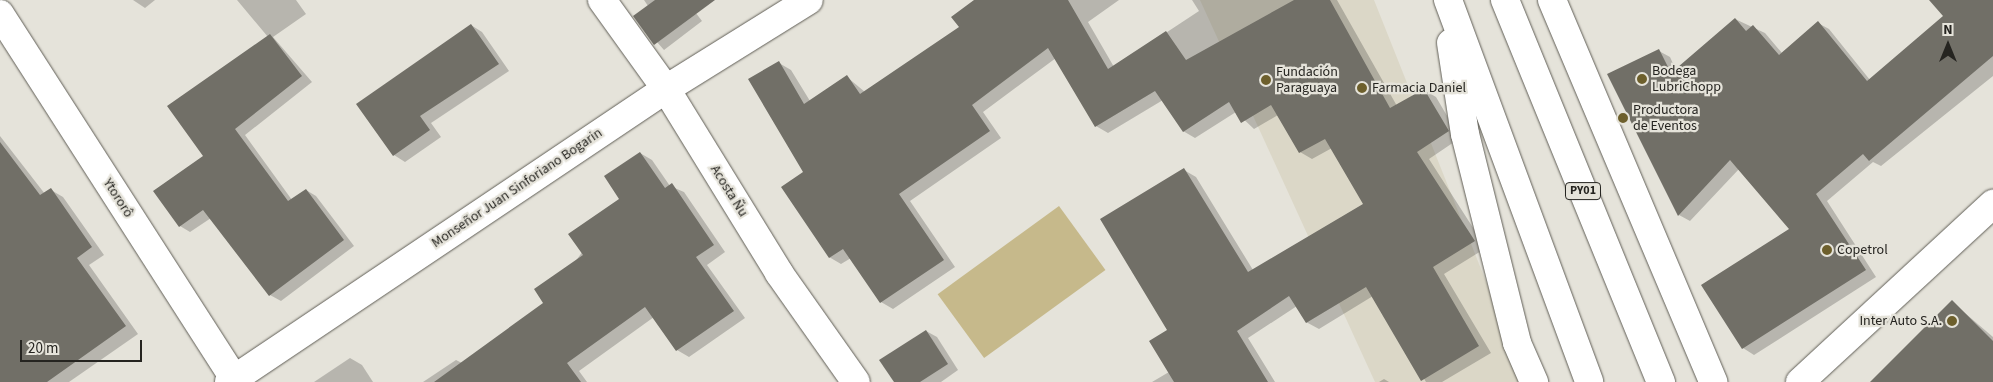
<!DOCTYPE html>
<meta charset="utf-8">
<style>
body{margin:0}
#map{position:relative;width:1993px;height:382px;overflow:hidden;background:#e5e3da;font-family:"Source Sans 3",sans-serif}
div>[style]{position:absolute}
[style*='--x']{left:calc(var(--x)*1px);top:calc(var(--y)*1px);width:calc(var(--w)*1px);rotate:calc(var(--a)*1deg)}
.built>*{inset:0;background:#dbd7c7}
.green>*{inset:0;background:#c6b98b;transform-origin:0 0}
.shadow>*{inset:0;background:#0003}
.building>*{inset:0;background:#716f67}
.roads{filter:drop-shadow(0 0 1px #605e56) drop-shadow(0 0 1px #605e56)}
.minor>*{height:28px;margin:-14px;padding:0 14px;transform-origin:14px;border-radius:14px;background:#fff}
.tertiary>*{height:28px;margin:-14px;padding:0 14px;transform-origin:14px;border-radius:14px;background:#fff}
.trunk>*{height:28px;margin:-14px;padding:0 14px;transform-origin:14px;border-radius:14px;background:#fff}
.dots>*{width:14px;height:14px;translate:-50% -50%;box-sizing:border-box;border:2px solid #e5e3da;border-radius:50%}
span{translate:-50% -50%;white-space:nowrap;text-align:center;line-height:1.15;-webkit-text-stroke:4.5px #e5e3da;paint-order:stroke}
.shield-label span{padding:1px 4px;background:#e5e3da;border:1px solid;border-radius:4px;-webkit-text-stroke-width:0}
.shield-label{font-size:12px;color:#252420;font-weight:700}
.poi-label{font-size:14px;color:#252420}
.left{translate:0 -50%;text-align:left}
.right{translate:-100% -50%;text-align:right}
.street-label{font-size:14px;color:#252420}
.north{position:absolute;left:1923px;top:20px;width:50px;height:50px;-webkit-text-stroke:4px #e5e3da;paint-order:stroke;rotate:0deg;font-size:14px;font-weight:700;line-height:20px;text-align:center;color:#252420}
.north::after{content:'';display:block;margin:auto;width:18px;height:22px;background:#252420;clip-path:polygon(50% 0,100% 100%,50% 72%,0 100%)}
.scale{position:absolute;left:20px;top:340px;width:122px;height:22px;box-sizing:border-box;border:2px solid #252420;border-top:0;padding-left:6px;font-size:15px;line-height:18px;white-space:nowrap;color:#252420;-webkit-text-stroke:4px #e5e3da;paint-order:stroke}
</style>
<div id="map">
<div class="built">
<i style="clip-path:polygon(1200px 0,1374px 0,1526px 382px,1375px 382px)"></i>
</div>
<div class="green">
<i style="left:1059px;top:206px;width:79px;height:150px;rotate:54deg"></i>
</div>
<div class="shadow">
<i style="clip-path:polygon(133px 0,155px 0,145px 8px)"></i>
<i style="clip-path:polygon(237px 0,296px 0,306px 14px,273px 37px,312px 82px,245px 135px,292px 200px,306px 190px,316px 196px,354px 246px,281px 301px,270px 295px,211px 218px,190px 232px,180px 226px,204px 156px,268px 37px)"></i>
<i style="clip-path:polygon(644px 0,686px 0,702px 21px,664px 50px,635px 17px,648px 6px)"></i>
<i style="clip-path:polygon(976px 0,1119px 0,1088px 22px,1114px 67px,1199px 11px,1192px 0,1337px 0,1397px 106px,1424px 90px,1436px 97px,1460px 138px,1429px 159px,1486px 248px,1444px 274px,1491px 353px,1442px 382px,1426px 382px,1373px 296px,1319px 329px,1306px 322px,1297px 306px,1248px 338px,1275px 382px,1152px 382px,1169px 372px,1184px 170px,1196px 177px,1253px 270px,1364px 204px,1332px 148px,1312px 159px,1300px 152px,1278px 115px,1254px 129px,1236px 112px,1195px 138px,1183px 131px,1163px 100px,1108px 133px,1096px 126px,1056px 58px,983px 112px,1001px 138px,910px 201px,955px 267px,893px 309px,881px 302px,851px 258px,841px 264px,829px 257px,779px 63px,791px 70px,810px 101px,847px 77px,865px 92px,961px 27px)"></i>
<i style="clip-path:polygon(1931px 0,1993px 0,1993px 76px,1881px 166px,1873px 162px,1827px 201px,1876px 277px,1754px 355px,1743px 348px,1702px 285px,1791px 229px,1739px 169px,1690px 221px,1679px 215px,1659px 51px,1670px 57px,1676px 70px,1735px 19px,1765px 33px,1782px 53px,1818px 23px,1829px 29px,1870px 80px,1945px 16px)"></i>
<i style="clip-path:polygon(471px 25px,482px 32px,509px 71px,431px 123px,441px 137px,405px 162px,394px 155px)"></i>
<i style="clip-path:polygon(0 136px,45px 194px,51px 190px,63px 197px,104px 255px,89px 265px,138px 334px,69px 382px,0 382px)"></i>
<i style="clip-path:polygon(640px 153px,652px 160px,670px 186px,684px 192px,725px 252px,707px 265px,745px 318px,689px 357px,677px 350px,654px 317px,579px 371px,587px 382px,423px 382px,456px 360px,462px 363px,545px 303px,621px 199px)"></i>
<i style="clip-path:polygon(1952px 302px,1993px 337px,1993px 382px,1872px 382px)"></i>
<i style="clip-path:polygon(926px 331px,937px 337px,958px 370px,941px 382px,895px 382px)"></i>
<i style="clip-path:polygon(350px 358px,362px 365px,373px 382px,314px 382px)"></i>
<i style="clip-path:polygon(1384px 379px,1389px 382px,1379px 382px)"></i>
</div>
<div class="building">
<i style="clip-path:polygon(655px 0,715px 0,654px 45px,633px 16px)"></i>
<i style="clip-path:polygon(974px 0,1068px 0,1108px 69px,1166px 31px,1186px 60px,1294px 0,1330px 0,1390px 108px,1424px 89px,1449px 131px,1417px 152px,1475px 241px,1433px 267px,1479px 346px,1421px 381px,1366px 287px,1306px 323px,1289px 296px,1237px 331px,1268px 382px,1174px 382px,1149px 341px,1167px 330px,1100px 219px,1184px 168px,1248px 272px,1363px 204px,1325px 139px,1299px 153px,1271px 105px,1241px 123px,1229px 102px,1183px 132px,1155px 91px,1095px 127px,1048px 48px,972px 105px,990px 131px,899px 194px,944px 260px,880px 303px,843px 249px,829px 258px,781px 187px,803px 172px,748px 79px,779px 61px,804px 104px,847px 75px,860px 94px,959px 27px,951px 17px)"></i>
<i style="clip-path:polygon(1929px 0,1993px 0,1993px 56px,1869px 161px,1863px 154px,1816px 194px,1866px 270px,1742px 349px,1701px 285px,1789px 229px,1730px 160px,1678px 216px,1607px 74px,1659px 49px,1671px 73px,1735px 18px,1746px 31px,1753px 25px,1779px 55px,1818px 21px,1867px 81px,1943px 16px)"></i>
<i style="clip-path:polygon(471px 24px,499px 64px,420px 116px,430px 130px,393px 156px,356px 104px)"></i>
<i style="clip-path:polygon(270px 34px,302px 76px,235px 129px,288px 201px,306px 189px,344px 240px,269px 296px,203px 210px,179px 227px,153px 191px,203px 156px,167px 106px)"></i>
<i style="clip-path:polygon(0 142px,40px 195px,51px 188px,92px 247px,77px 258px,126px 326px,47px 382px,0 382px)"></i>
<i style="clip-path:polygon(640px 152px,665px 188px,672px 183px,714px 245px,696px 257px,734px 311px,676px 351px,645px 307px,567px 363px,581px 382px,434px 382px,543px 303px,534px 289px,583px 255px,568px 234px,619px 199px,604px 176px)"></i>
<i style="clip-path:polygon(1952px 300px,1993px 341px,1993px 382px,1870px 382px)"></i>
<i style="clip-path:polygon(926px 330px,948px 364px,920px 382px,894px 382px,879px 360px)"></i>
</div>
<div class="roads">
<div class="minor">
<i style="--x:602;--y:0;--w:110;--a:54.3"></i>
<i style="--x:666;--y:89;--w:216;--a:58.4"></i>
<i style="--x:779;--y:273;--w:133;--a:54.8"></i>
<i style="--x:0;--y:14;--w:434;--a:57.3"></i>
<i style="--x:234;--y:379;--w:520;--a:-33.87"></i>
<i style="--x:666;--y:89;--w:168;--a:-31.9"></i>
<i style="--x:1800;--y:382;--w:263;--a:-42.7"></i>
</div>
<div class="tertiary">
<i style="--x:229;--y:382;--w:7;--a:0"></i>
</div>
<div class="trunk">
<i style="--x:1448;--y:0;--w:407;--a:69.7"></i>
<i style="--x:1505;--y:0;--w:413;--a:67.8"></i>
<i style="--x:1552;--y:0;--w:415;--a:67.1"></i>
<i style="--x:1451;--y:43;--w:92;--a:81.3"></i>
<i style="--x:1465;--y:134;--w:215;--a:76"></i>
<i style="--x:1517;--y:343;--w:43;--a:66.4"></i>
</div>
</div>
<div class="dots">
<i style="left:1642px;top:79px;background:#6d5f2c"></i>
<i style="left:1266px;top:80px;background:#6d5f2c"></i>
<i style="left:1362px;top:88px;background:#6d5f2c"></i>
<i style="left:1623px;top:118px;background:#6d5f2c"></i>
<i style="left:1827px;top:250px;background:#6d5f2c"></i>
<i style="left:1952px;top:321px;background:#6d5f2c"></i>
</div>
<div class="shield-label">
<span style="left:1583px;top:191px">PY01</span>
</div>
<div class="poi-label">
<span class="left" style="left:1652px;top:79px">Bodega<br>LubriChopp</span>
<span class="left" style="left:1276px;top:80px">Fundación<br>Paraguaya</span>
<span class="left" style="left:1372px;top:88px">Farmacia Daniel</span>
<span class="left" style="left:1633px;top:118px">Productora<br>de Eventos</span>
<span class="left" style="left:1837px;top:250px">Copetrol</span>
<span class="right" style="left:1942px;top:321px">Inter Auto S.A.</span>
</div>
<div class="street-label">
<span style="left:517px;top:188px;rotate:-34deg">Monseñor Juan Sinforiano Bogarin</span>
<span style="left:729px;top:191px;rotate:58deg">Acosta Ñu</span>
<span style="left:118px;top:198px;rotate:57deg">Ytororô</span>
</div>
<div class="north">N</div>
<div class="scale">20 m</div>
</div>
